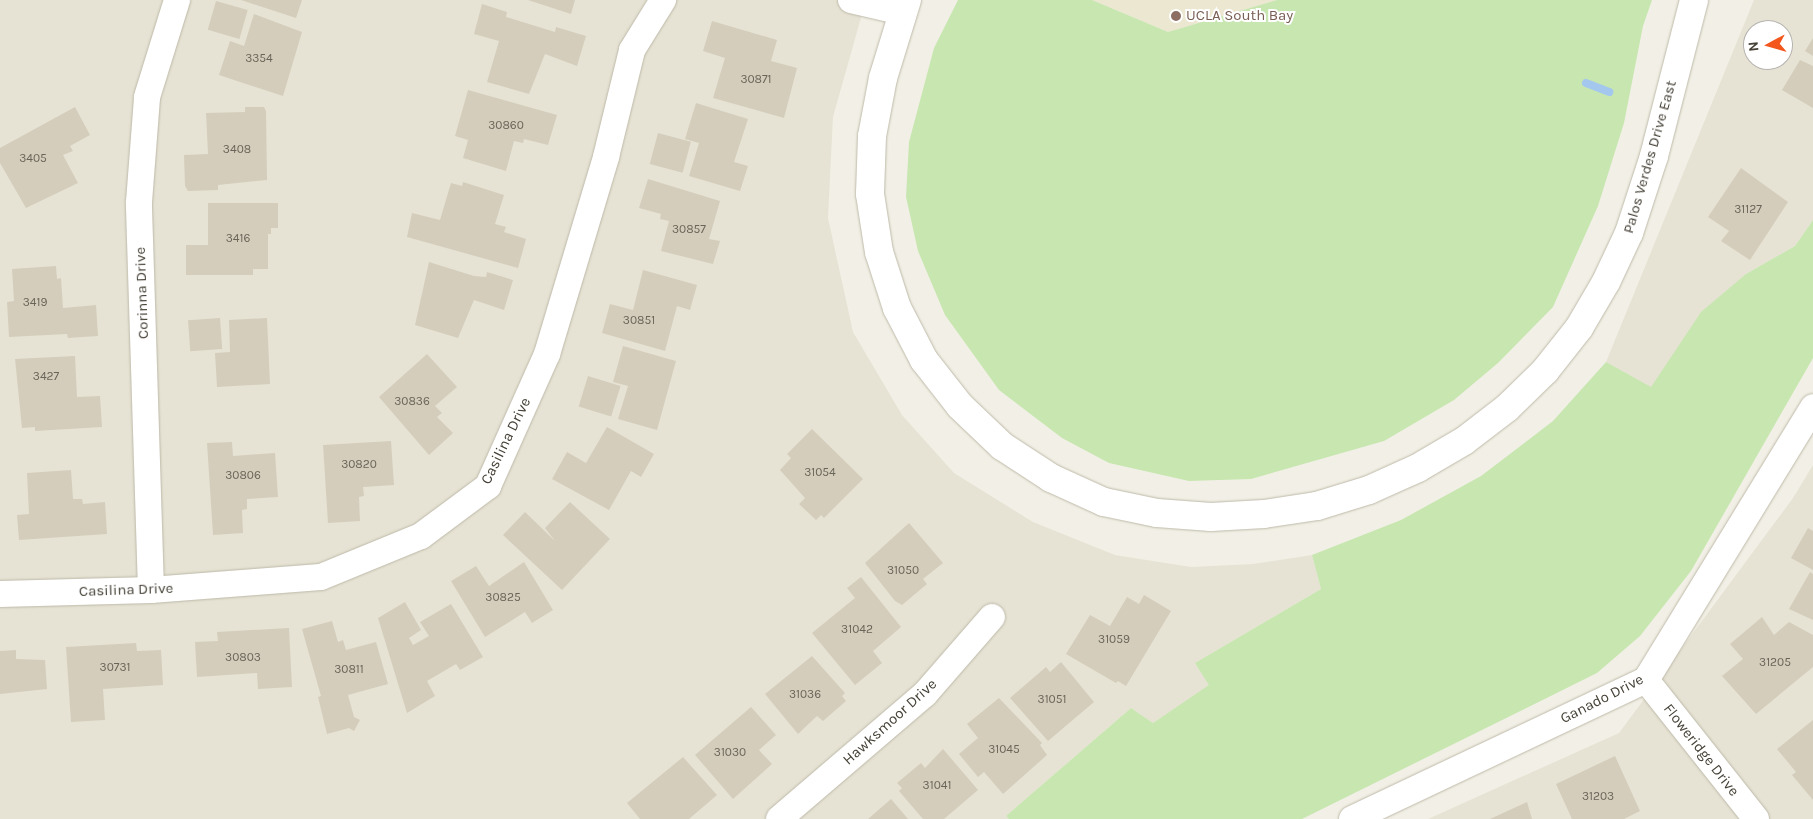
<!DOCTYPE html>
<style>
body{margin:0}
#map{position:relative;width:1813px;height:819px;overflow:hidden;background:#f2f0e6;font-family:Karla,sans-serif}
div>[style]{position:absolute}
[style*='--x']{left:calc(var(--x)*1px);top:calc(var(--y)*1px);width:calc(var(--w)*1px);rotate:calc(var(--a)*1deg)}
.residential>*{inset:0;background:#e6e3d4}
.education>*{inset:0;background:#ebe7d0}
.green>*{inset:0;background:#c7e6b0}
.stream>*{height:8px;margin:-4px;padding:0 4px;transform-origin:4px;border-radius:4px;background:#a4c7ee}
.building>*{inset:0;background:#d4cdbc;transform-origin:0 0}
.roads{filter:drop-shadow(0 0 1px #beb9a9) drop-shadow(0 0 1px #beb9a9)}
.minor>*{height:26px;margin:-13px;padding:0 13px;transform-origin:13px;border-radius:13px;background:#fff}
.tertiary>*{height:28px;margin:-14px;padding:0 14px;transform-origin:14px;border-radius:14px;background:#fff}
.dots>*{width:14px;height:14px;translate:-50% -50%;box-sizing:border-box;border:2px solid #fff;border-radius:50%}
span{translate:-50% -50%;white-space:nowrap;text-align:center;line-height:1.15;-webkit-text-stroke:4px #fff;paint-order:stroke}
.number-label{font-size:12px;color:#696458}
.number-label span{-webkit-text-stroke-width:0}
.education-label{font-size:15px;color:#785e54}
.left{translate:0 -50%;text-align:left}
.street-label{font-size:15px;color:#454136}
.north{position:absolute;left:1743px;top:20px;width:50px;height:50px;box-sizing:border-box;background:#fff;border:1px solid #b5b3af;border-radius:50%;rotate:264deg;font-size:14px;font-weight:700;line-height:20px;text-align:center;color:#454136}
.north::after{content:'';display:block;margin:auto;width:18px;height:22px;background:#f3571d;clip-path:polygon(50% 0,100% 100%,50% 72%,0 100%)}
</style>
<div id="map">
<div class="residential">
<i style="clip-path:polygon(0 0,866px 0,833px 117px,828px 218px,853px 332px,902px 415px,954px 473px,1033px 522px,1115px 555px,1191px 567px,1253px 564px,1312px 555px,1321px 589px,1195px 663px,1210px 685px,1153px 723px,1131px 708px,1006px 816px,1009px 819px,0 819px)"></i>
<i style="clip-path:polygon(evenodd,1754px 0,1813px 0,1813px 220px,1795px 246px,1746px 274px,1651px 391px,1606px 362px,1754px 0,1753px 30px,1783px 30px,1783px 60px,1753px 60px,1753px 30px)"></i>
<i style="clip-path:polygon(1813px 465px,1813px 819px,1428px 819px,1619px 733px,1793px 498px)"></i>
</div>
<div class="education">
<i style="clip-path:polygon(1092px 0,1277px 0,1168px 32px)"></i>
</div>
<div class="green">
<i style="clip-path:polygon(958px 0,1092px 0,1168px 32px,1277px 0,1652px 0,1643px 26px,1624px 123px,1598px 206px,1553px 307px,1498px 363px,1454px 400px,1384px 441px,1251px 479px,1189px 481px,1109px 463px,1062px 438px,999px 390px,945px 315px,918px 251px,906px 197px,909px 142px,934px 48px)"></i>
<i style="clip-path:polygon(1813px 220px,1813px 358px,1691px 571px,1640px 636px,1597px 673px,1302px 819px,1009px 819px,1006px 816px,1131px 708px,1153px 723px,1209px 685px,1195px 663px,1321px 589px,1312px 555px,1401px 520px,1481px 476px,1553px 421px,1606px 362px,1651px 387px,1701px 312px,1746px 274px,1795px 246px)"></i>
</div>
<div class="stream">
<i style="--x:1586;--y:83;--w:25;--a:21"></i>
</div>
<div class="building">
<i style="clip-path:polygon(241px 0,302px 0,296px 18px)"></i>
<i style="clip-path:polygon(528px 0,575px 0,571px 14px)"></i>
<i style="left:216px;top:1px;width:33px;height:30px;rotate:16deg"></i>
<i style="clip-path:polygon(482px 4px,507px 12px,506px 17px,555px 32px,556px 27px,586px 36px,577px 66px,545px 54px,529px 94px,487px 82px,499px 41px,474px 34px)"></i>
<i style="clip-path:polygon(254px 14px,302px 32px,283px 96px,219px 75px,230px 41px,244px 46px)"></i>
<i style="clip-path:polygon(712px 21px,777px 40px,771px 61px,797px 68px,784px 118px,713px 98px,725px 58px,703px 51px)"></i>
<i style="clip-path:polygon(1813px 38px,1813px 56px,1805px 51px)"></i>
<i style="clip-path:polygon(1800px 60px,1813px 66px,1813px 108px,1782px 90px)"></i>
<i style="clip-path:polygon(468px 90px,557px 115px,548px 145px,524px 139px,523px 143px,514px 141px,506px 171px,463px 158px,468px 140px,455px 136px)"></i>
<i style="clip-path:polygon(696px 103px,748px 119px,734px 162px,748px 166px,740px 191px,689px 176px,699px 143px,685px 139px)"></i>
<i style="clip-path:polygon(75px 107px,90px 135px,70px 146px,73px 151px,63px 155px,78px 183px,26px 208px,0 163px,0 148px)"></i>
<i style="clip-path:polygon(245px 107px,264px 107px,266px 111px,267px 180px,218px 185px,218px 190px,188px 191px,185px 186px,184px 155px,208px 154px,206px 113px,245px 112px)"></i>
<i style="left:658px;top:133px;width:34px;height:32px;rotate:15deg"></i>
<i style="clip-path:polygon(1741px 168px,1788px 202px,1750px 260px,1721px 241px,1729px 231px,1708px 217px)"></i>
<i style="clip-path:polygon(648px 179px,720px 201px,709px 239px,720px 241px,713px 264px,661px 251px,669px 221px,660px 219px,661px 214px,639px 208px)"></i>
<i style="clip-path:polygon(463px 182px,504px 195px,495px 224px,506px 227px,504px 232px,526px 239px,518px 268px,407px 237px,412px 213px,440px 220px,451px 183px,462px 186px)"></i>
<i style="clip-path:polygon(208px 203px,278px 203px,278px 228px,271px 228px,271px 234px,268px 234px,268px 269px,253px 269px,253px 275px,186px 275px,186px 245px,208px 245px)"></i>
<i style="clip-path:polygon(429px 262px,474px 276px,486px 277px,487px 272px,513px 280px,504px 310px,474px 300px,458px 338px,415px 325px)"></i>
<i style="clip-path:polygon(56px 266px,57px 279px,61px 278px,63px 308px,96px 305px,98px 336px,68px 338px,67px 334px,9px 337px,7px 302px,14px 301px,12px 269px)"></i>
<i style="clip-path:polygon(643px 270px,697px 285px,690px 310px,677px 306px,665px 351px,602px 333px,610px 304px,633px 310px)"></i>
<i style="left:220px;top:318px;width:31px;height:32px;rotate:86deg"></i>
<i style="clip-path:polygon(267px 318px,270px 384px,217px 387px,215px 353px,230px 352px,229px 320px)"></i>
<i style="clip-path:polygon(623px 346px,676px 361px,657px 430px,618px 419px,628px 386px,613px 382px)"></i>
<i style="clip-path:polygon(427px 354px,457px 387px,435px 406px,442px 413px,437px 417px,453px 433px,429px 455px,379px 397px)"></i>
<i style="clip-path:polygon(75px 356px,77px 397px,100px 396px,102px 427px,35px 431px,35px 427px,22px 428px,15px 359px)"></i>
<i style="left:588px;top:376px;width:34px;height:32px;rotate:17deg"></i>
<i style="clip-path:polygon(607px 427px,654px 454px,641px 477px,631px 471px,609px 510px,552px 479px,567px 452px,586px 463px)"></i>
<i style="clip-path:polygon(812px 429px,863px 479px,824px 518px,821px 515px,816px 520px,799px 504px,805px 498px,780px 470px,791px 458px,787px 454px)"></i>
<i style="clip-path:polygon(391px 441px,394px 485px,363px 487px,364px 496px,359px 497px,360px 521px,328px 523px,323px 445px)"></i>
<i style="clip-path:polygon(232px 442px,233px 456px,275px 453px,278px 497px,247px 499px,247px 509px,242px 510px,243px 533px,213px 535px,207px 443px)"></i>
<i style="clip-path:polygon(71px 470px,73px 499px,82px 499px,83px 504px,105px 502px,107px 534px,19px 540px,17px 515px,29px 514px,27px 473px)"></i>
<i style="clip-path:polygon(570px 502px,610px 539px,562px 590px,503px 535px,525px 512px,555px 541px,545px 528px)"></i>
<i style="clip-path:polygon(909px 523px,943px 563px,923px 579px,927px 584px,902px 605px,895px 601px,865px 563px)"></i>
<i style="clip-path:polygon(1808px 528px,1813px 531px,1813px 570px,1791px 558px)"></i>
<i style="clip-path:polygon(524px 562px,553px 610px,532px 623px,525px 612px,485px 637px,451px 581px,476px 566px,489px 586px)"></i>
<i style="clip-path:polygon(1810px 572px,1813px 574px,1813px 620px,1789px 609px)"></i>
<i style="clip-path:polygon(861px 577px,901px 627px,873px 651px,882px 663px,855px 685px,812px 633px,855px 598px,847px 588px)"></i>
<i style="clip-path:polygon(1144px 595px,1171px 611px,1126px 686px,1118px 681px,1116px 683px,1066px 654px,1090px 615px,1110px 626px,1127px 597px,1139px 604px)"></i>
<i style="clip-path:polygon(405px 602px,421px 630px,409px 638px,413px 645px,429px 636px,420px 622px,451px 604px,483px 657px,460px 670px,456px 664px,427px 681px,435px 696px,407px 713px,378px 618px)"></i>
<i style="clip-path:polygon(1762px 617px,1774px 635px,1789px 622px,1813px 635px,1813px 667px,1756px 714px,1722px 676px,1743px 659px,1730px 644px)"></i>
<i style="clip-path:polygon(332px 621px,338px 642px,343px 640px,346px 650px,376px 642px,388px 684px,348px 695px,354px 717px,360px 720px,354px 731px,349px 728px,327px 734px,318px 697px,321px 696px,302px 629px)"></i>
<i style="clip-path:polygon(289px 628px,292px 687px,258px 689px,257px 673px,197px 677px,195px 642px,218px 641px,217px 632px)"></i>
<i style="clip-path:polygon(136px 643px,137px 651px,161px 650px,163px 685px,103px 689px,105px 720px,71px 722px,66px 647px)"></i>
<i style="clip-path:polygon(16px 650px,16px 659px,45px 660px,47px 689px,0 694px,0 651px)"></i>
<i style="clip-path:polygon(812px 656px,845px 693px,842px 696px,846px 701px,823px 721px,817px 716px,798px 734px,765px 694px)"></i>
<i style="clip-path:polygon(1061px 662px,1094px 702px,1048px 741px,1010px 698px,1046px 667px,1050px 672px)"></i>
<i style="clip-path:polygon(999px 698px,1042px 743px,1040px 745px,1047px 755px,1003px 794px,984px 772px,978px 777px,959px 754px,978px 738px,967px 724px)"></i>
<i style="clip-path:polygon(751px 707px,776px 735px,759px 750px,772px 764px,733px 799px,695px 755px)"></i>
<i style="clip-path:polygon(1813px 720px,1813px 800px,1792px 775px,1796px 772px,1777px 749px)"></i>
<i style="clip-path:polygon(943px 749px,978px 790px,944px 819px,923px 819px,899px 791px,902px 788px,897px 783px,921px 763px,925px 768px)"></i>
<i style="clip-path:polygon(1615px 756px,1640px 811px,1624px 819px,1572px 819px,1556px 784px)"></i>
<i style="clip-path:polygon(683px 757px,717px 795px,689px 819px,640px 819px,627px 803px)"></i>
<i style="clip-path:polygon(891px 799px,908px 819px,868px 819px)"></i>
<i style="clip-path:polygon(1527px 802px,1532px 819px,1490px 819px)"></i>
</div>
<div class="roads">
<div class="minor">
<i style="--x:851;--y:0;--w:52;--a:13.2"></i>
<i style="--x:151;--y:590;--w:388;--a:-91.8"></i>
<i style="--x:139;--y:202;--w:105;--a:-85.6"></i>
<i style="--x:147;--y:97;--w:102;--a:-72.8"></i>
<i style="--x:0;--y:594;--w:151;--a:-1.5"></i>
<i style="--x:151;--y:590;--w:170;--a:-4.4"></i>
<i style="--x:321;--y:577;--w:108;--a:-22.3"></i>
<i style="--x:421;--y:536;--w:84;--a:-36.7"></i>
<i style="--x:488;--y:486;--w:145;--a:-65.9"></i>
<i style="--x:547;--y:354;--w:206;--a:-73.3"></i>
<i style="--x:606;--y:157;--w:110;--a:-76.3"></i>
<i style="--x:632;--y:50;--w:59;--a:-58.2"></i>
<i style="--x:1646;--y:680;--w:177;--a:51.6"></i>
<i style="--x:779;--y:819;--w:192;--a:-40.6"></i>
<i style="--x:925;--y:694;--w:102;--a:-49"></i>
<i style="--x:1352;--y:819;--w:325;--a:-25.3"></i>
<i style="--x:1646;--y:680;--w:320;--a:-58.5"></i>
</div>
<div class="tertiary">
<i style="--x:907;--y:0;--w:82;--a:107.1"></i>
<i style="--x:883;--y:78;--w:59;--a:100.7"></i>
<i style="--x:872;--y:136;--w:58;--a:92"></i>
<i style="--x:870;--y:194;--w:59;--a:81.2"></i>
<i style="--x:879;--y:252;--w:59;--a:72.2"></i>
<i style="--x:897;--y:308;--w:59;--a:62.6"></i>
<i style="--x:924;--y:360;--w:58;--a:52"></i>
<i style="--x:960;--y:406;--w:58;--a:43.6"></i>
<i style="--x:1002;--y:446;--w:59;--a:33.1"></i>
<i style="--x:1051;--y:478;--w:58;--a:24.4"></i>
<i style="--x:1104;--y:502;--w:54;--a:11.7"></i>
<i style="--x:1157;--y:513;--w:54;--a:4.2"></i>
<i style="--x:1211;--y:517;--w:53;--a:-3.2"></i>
<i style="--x:1264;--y:514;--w:54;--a:-8.6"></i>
<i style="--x:1317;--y:506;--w:54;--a:-17.1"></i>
<i style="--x:1369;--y:490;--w:54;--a:-24.2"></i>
<i style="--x:1418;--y:468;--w:53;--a:-30.4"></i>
<i style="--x:1464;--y:441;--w:54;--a:-37.5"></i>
<i style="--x:1507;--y:408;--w:53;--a:-44.2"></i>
<i style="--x:1545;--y:371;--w:55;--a:-51.7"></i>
<i style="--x:1579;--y:328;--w:53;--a:-59.6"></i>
<i style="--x:1606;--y:282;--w:54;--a:-64.9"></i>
<i style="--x:1629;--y:233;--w:81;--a:-72"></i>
<i style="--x:1654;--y:156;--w:161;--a:-75.6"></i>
</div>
</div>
<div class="dots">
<i style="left:1176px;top:16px;background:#8d6e63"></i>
</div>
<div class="number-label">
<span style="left:259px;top:59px">3354</span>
<span style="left:756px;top:80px">30871</span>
<span style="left:506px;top:126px">30860</span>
<span style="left:237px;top:150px">3408</span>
<span style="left:33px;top:159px">3405</span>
<span style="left:1748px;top:210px">31127</span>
<span style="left:689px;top:230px">30857</span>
<span style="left:238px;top:239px">3416</span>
<span style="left:35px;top:303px">3419</span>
<span style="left:639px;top:321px">30851</span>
<span style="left:46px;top:377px">3427</span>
<span style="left:412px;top:402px">30836</span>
<span style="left:359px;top:465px">30820</span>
<span style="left:820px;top:473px">31054</span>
<span style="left:243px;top:476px">30806</span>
<span style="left:903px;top:571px">31050</span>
<span style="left:503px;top:598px">30825</span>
<span style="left:857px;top:630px">31042</span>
<span style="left:1114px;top:640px">31059</span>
<span style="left:243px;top:658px">30803</span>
<span style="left:1775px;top:663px">31205</span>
<span style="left:115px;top:668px">30731</span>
<span style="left:349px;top:670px">30811</span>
<span style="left:805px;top:695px">31036</span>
<span style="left:1052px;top:700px">31051</span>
<span style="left:1004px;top:750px">31045</span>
<span style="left:730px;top:753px">31030</span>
<span style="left:937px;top:786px">31041</span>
<span style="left:1598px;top:797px">31203</span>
</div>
<div class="education-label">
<span class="left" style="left:1186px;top:16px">UCLA South Bay</span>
</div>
<div class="street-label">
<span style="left:1650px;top:157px;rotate:-74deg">Palos Verdes Drive East</span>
<span style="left:142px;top:293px;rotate:-92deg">Corinna Drive</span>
<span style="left:506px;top:441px;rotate:-64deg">Casilina Drive</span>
<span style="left:126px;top:590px;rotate:-2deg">Casilina Drive</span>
<span style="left:1602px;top:699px;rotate:-27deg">Ganado Drive</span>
<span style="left:890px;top:722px;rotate:-42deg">Hawksmoor Drive</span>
<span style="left:1701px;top:750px;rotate:52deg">Floweridge Drive</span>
</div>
<div class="north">N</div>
</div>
